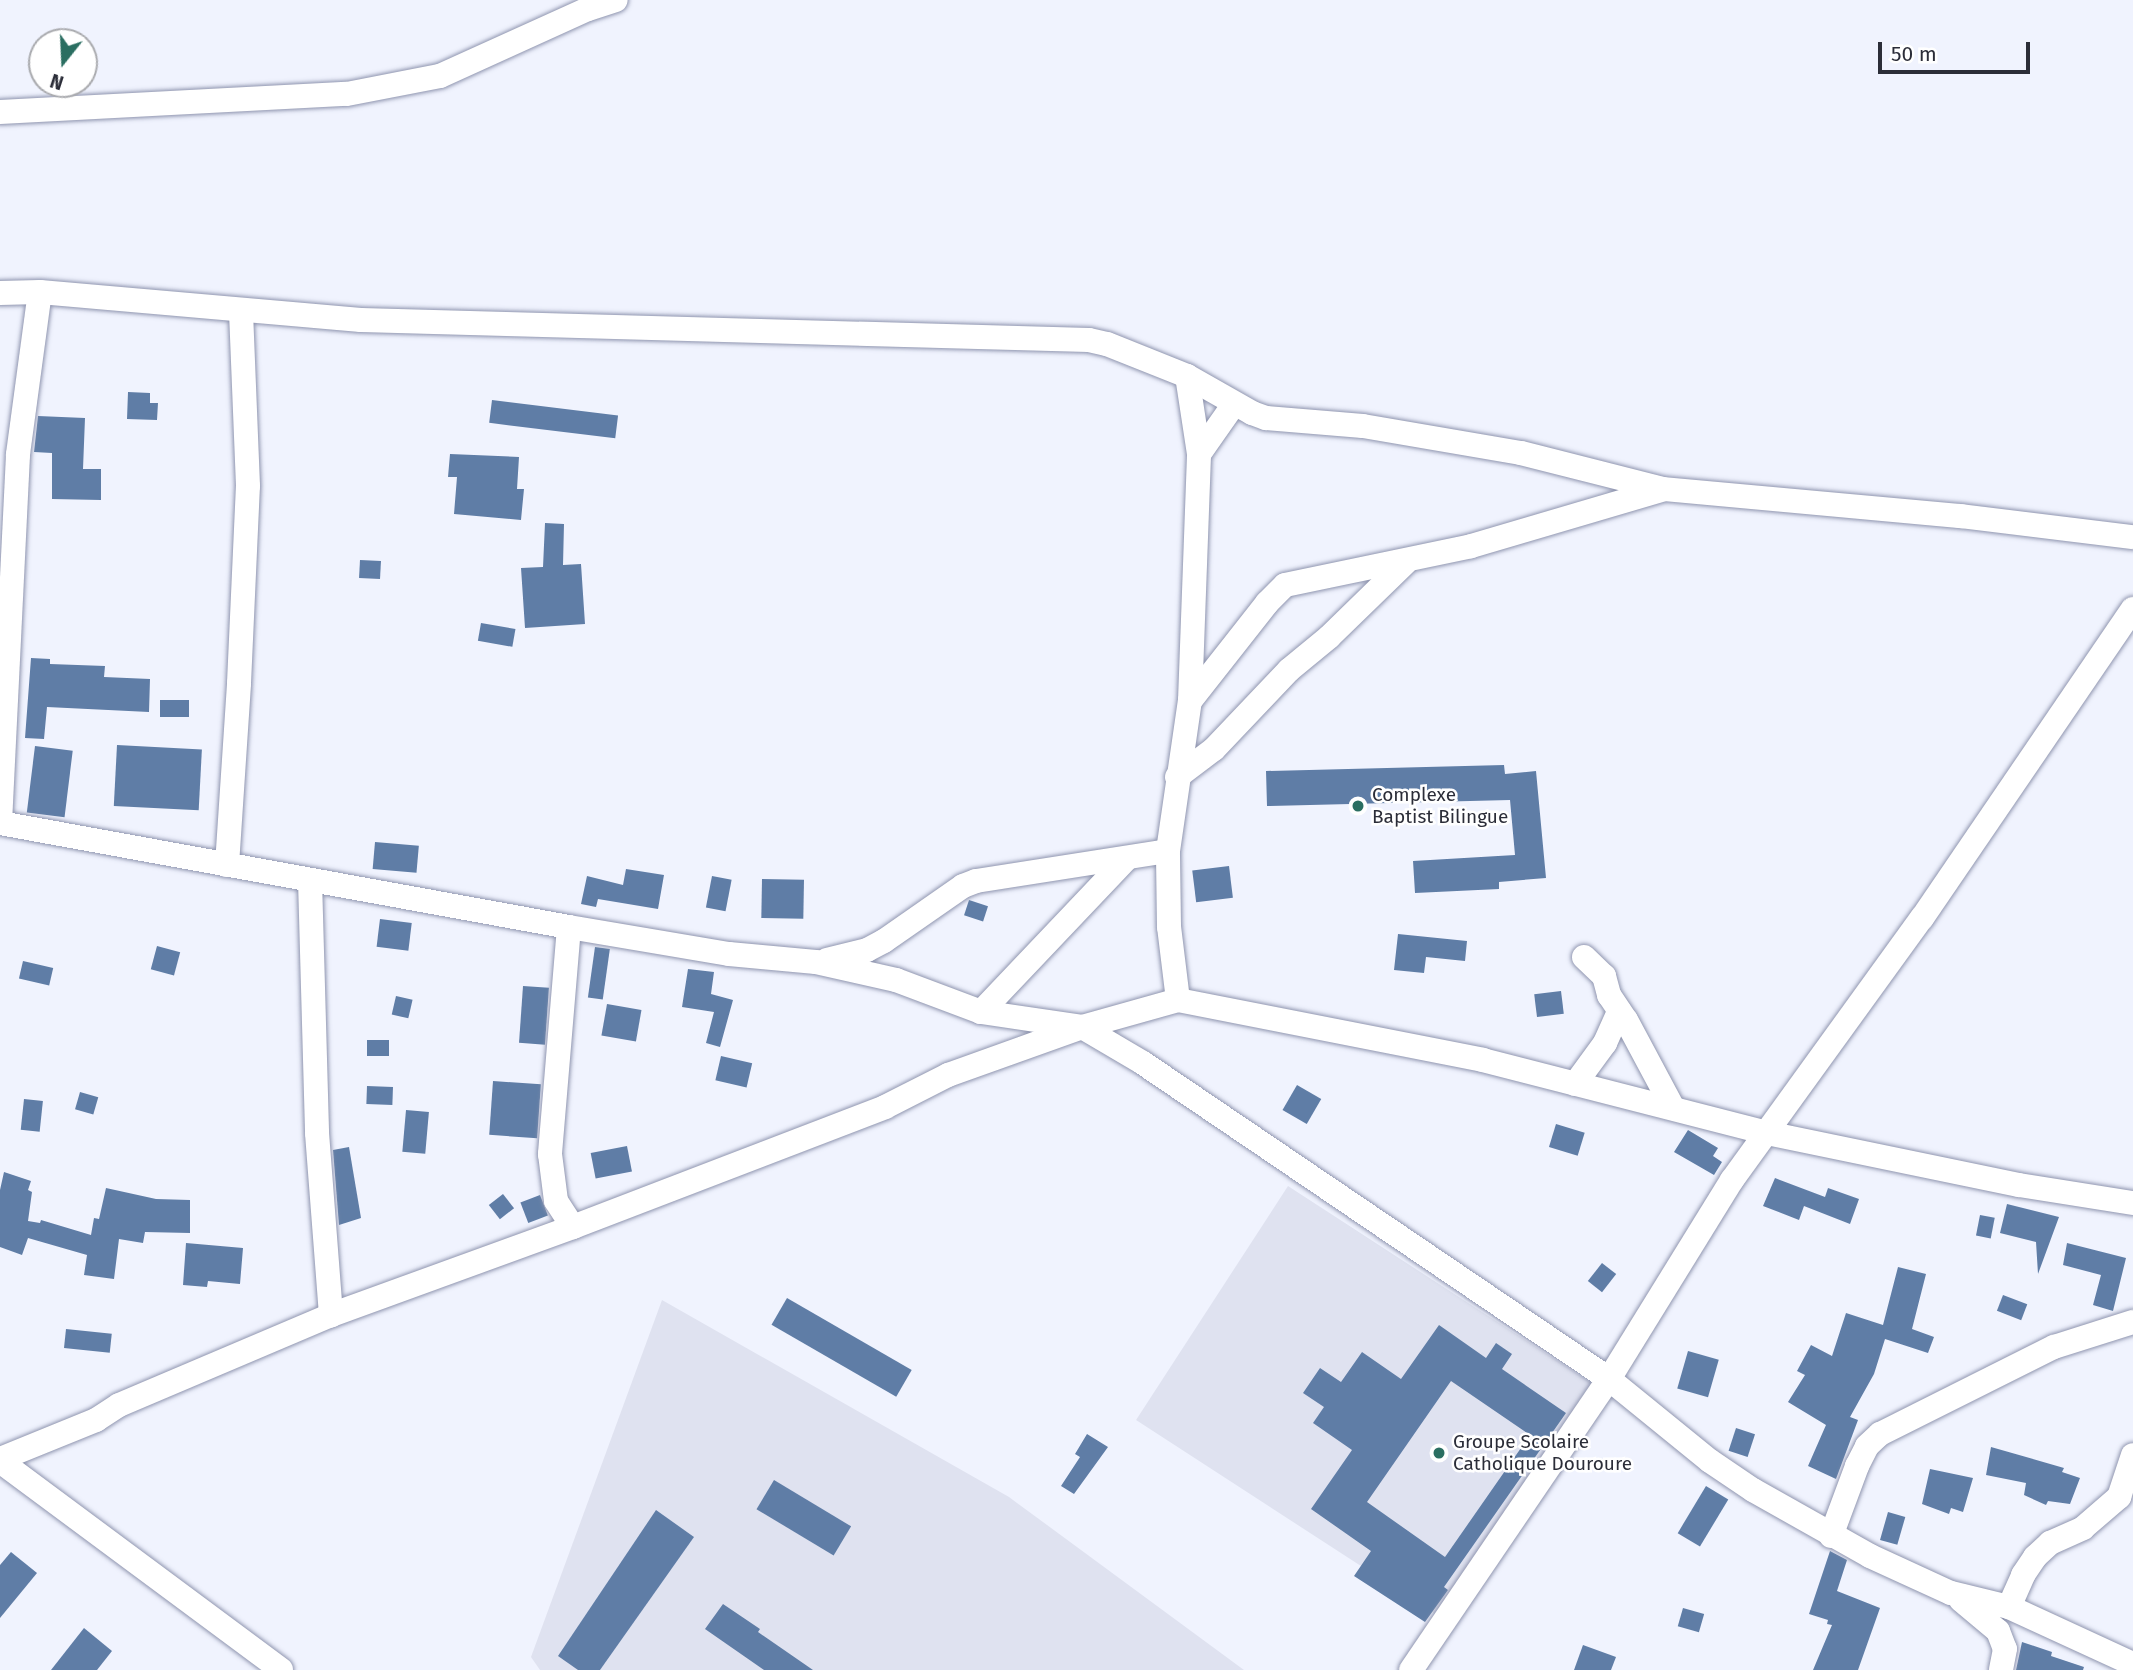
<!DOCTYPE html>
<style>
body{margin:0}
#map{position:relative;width:2133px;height:1670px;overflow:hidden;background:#f0f3fe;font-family:"Fira Sans",sans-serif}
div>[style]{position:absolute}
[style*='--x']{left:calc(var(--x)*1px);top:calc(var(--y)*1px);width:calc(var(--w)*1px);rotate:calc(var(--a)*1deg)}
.built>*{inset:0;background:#dfe2f0;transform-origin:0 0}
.building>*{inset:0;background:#5f7da6;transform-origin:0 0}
.roads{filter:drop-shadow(0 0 2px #8f95af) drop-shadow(0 0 2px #8f95af)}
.minor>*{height:24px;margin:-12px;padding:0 12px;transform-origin:12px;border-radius:12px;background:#fff}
.dots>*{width:19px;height:19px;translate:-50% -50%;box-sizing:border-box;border:4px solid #fff;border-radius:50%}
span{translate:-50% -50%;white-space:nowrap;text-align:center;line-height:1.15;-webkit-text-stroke:5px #fff;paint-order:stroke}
.poi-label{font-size:19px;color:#2b2d38}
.left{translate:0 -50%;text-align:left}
.north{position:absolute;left:28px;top:28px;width:70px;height:70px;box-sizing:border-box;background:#fff;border:2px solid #aaabaf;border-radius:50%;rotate:198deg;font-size:19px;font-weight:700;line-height:28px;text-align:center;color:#2b2d38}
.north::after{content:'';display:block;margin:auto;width:24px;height:32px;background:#2a6e61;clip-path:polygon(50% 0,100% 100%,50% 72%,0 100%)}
.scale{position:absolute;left:1878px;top:42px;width:152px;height:32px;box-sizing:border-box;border:4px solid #2b2d38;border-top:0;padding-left:9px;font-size:21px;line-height:24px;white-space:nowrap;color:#2b2d38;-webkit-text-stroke:5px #fff;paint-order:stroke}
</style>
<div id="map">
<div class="built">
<i style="left:1288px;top:1186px;width:367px;height:279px;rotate:33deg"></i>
<i style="clip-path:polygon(662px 1300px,1009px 1497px,1244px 1670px,540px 1670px,531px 1657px)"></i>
</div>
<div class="building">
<i style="clip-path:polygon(128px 392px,150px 393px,150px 403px,158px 403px,157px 420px,127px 419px)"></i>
<i style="left:492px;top:400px;width:127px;height:23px;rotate:7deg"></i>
<i style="clip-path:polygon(38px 416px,85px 418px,83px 469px,101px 469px,101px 500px,52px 499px,52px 453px,34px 452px)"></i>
<i style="clip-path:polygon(450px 454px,519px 457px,517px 489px,524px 489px,521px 520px,454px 514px,457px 477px,448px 477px)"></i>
<i style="clip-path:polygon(545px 523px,564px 524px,563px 565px,581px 564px,585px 624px,525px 628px,521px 568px,543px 567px)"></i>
<i style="left:360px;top:560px;width:21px;height:18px;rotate:3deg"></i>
<i style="left:481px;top:623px;width:35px;height:18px;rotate:10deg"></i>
<i style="clip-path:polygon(31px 658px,50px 659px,50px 664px,105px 666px,104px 677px,150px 679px,149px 712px,47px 707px,44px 739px,25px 738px)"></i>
<i style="left:160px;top:700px;width:29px;height:17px"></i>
<i style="left:117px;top:745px;width:85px;height:61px;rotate:3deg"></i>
<i style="left:35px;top:746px;width:38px;height:67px;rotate:7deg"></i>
<i style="clip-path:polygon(1504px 765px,1505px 774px,1536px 771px,1546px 878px,1499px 882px,1499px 889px,1415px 893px,1413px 861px,1515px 855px,1510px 800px,1267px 806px,1266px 771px)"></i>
<i style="left:375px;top:842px;width:44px;height:27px;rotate:5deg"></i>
<i style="left:1229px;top:866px;width:32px;height:37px;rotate:83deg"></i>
<i style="clip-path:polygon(626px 869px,664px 875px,658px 909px,598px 899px,596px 907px,581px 904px,587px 876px,623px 885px)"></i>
<i style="left:712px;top:876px;width:20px;height:32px;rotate:11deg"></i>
<i style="left:762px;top:879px;width:42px;height:39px;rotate:1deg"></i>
<i style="left:969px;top:900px;width:20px;height:16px;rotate:18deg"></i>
<i style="left:380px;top:919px;width:32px;height:28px;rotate:7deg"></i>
<i style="clip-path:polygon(1398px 934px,1467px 941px,1465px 961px,1426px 957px,1424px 973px,1394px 970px)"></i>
<i style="left:157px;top:946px;width:24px;height:24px;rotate:15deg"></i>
<i style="left:595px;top:947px;width:15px;height:51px;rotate:8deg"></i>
<i style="left:23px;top:961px;width:31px;height:18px;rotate:13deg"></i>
<i style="clip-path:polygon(688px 969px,714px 972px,711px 994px,733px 1000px,720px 1047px,706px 1043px,714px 1012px,682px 1007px)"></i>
<i style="left:523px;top:986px;width:26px;height:57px;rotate:4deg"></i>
<i style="left:1561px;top:991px;width:23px;height:27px;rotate:83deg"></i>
<i style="left:396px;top:996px;width:17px;height:19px;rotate:13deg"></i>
<i style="left:607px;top:1004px;width:35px;height:32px;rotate:10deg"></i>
<i style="left:367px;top:1040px;width:22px;height:16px"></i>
<i style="left:721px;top:1056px;width:32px;height:25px;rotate:13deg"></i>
<i style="left:493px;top:1081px;width:48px;height:54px;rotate:4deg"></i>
<i style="left:1297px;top:1085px;width:28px;height:29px;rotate:30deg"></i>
<i style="left:367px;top:1086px;width:26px;height:18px;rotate:2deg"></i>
<i style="left:80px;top:1092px;width:19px;height:18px;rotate:16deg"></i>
<i style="left:24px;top:1099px;width:19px;height:31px;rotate:6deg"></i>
<i style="left:406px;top:1110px;width:23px;height:42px;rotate:5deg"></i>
<i style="left:1556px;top:1124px;width:30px;height:24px;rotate:17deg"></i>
<i style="clip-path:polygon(1688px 1130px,1718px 1148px,1713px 1156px,1722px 1162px,1714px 1175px,1674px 1152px)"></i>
<i style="left:627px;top:1146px;width:26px;height:37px;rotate:79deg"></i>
<i style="clip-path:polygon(349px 1147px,361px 1218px,339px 1225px,333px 1150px)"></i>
<i style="clip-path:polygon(4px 1172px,31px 1181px,28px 1190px,32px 1192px,28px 1221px,40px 1223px,41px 1220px,91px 1235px,94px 1218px,99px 1219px,106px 1188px,156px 1199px,190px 1200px,190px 1233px,145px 1232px,143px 1243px,119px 1239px,114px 1279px,84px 1275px,87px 1255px,28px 1238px,22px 1255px,0 1247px,0 1190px)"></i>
<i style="clip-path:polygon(1775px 1178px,1825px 1197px,1828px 1188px,1859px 1199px,1850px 1224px,1804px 1206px,1799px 1220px,1763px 1206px)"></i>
<i style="left:503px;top:1194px;width:18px;height:18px;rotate:52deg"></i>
<i style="left:540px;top:1195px;width:22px;height:21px;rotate:69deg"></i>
<i style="clip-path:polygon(2007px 1204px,2059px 1217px,2038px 1274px,2036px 1242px,2000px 1233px)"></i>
<i style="left:1980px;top:1215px;width:15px;height:21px;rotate:11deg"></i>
<i style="clip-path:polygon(186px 1243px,243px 1248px,240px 1284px,208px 1281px,207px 1287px,183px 1285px)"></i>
<i style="clip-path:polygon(2067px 1243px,2126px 1258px,2113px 1311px,2093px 1305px,2101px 1275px,2063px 1265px)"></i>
<i style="left:1602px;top:1263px;width:18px;height:23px;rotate:38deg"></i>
<i style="clip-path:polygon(1898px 1267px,1926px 1274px,1912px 1329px,1934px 1337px,1928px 1353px,1885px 1339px,1874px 1374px,1850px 1417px,1858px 1420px,1836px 1479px,1808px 1466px,1826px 1425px,1788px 1402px,1805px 1375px,1797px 1371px,1811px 1345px,1832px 1356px,1846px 1313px,1883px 1325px)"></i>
<i style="left:2003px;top:1295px;width:26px;height:17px;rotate:21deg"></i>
<i style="left:787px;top:1298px;width:144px;height:31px;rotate:30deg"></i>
<i style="clip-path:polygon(evenodd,1439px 1325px,1486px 1358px,1496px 1343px,1512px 1354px,1502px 1369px,1566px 1413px,1444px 1587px,1448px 1590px,1425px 1622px,1354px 1576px,1371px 1551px,1311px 1509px,1352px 1450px,1313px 1423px,1324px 1407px,1303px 1393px,1320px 1368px,1341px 1382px,1362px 1352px,1401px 1379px,1439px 1325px,1451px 1381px,1530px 1435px,1445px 1557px,1367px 1502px,1451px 1381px)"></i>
<i style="left:66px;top:1329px;width:46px;height:19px;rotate:6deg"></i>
<i style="left:1688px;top:1351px;width:32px;height:39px;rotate:16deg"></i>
<i style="left:1736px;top:1428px;width:20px;height:24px;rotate:18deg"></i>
<i style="clip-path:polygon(1087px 1434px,1108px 1447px,1074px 1494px,1061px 1486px,1080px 1457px,1075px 1454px)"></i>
<i style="clip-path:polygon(1991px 1447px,2064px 1468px,2062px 1472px,2080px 1478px,2070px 1504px,2048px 1501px,2046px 1505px,2024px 1495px,2026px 1483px,1986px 1475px)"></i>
<i style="clip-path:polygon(1930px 1469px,1973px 1478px,1963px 1512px,1951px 1508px,1949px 1514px,1922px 1504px)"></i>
<i style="left:774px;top:1480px;width:90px;height:34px;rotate:31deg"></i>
<i style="left:1706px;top:1486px;width:26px;height:55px;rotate:31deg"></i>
<i style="clip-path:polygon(656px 1510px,694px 1537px,600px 1670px,578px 1670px,558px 1656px)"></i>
<i style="left:1888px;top:1512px;width:18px;height:29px;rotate:16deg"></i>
<i style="clip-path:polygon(1830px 1551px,1847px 1560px,1837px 1591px,1880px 1608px,1858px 1670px,1813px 1670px,1832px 1625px,1827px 1624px,1828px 1620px,1809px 1614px)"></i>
<i style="clip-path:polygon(11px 1552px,37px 1573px,0 1618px,0 1565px)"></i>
<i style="clip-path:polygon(723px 1604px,760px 1629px,758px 1632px,813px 1670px,764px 1670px,705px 1629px)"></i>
<i style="left:1683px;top:1608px;width:22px;height:19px;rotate:16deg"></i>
<i style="clip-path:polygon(84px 1628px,112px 1651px,97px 1670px,51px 1670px)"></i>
<i style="clip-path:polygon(2022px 1642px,2052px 1652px,2051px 1656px,2084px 1667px,2083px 1670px,2016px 1670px)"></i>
<i style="clip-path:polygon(1583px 1645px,1616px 1657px,1611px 1670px,1574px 1670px)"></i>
</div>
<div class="roads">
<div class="minor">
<i style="--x:0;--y:112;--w:347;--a:-3"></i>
<i style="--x:347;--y:94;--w:95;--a:-11"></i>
<i style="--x:440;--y:76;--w:162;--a:-24.4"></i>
<i style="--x:588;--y:9;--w:29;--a:-18"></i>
<i style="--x:0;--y:293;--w:40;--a:-1.4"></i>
<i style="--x:40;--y:292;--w:322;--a:5"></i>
<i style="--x:361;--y:320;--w:728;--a:1.57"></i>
<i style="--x:1089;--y:340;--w:18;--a:13"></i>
<i style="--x:1107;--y:344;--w:86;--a:21.8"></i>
<i style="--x:1187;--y:376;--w:75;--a:29.6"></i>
<i style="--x:1252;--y:413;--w:15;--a:20"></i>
<i style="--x:1266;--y:418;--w:97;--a:4.7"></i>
<i style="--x:1363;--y:426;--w:160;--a:9.7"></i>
<i style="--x:1521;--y:453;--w:146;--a:14.2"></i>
<i style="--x:1663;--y:489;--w:299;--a:5.2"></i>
<i style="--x:1961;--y:516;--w:173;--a:7"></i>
<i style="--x:1199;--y:454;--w:61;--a:-55"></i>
<i style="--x:1190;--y:701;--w:125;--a:-51.8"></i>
<i style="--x:1267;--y:603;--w:25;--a:-45"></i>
<i style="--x:1285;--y:585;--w:190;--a:-11.8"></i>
<i style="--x:1471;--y:546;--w:198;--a:-16.4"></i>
<i style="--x:1177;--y:777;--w:46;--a:-37.1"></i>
<i style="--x:1214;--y:749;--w:109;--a:-46.5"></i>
<i style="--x:1289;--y:670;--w:52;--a:-39.5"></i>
<i style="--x:1329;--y:637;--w:107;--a:-44.2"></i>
<i style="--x:0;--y:823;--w:578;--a:10.36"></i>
<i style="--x:569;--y:927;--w:162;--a:9.6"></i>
<i style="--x:729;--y:954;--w:87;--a:5.3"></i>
<i style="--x:816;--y:962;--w:82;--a:12.7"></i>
<i style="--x:896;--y:980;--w:91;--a:20.6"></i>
<i style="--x:981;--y:1012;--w:102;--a:8.4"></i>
<i style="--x:1082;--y:1027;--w:71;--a:30.5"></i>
<i style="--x:1143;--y:1063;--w:563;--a:34.14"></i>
<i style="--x:1609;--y:1379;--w:130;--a:39.1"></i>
<i style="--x:1710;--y:1461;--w:52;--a:34"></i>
<i style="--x:1753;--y:1490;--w:134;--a:29.4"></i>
<i style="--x:1870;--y:1556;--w:89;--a:24.6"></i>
<i style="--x:1951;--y:1593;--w:60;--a:13.6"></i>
<i style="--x:2009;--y:1607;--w:136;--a:24.7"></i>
<i style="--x:0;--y:823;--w:369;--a:-87.2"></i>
<i style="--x:18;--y:454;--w:163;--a:-82.3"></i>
<i style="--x:227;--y:865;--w:182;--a:-86.2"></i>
<i style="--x:239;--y:683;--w:197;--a:-87.4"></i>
<i style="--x:248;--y:486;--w:176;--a:-92.3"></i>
<i style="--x:310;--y:880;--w:253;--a:88.4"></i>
<i style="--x:317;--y:1133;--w:183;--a:85.6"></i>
<i style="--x:569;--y:927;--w:228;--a:94.8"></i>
<i style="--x:550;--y:1154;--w:47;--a:82.7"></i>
<i style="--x:556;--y:1201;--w:31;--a:57"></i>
<i style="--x:1584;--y:957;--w:28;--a:44"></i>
<i style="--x:1604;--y:976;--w:20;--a:75"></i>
<i style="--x:1609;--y:995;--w:30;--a:56"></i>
<i style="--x:1626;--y:1020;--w:100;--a:61.9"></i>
<i style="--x:827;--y:960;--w:41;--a:-14"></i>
<i style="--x:867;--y:950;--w:19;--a:-28"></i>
<i style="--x:884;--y:941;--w:96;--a:-34.8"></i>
<i style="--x:963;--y:886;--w:14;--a:-21"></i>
<i style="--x:976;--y:881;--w:194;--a:-8.9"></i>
<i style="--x:1178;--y:1000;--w:74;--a:-97"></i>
<i style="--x:1169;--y:927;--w:76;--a:-90.8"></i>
<i style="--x:1168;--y:851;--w:152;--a:-81.7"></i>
<i style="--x:1190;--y:701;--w:247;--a:-87.9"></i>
<i style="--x:1199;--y:454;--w:79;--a:-98.7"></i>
<i style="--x:981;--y:1012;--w:211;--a:-46.5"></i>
<i style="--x:1575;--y:1084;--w:51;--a:-53.8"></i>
<i style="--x:1605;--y:1043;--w:35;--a:-66"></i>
<i style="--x:0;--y:1459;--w:104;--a:-22.1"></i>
<i style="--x:96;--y:1420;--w:27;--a:-33"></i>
<i style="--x:119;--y:1405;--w:230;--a:-23"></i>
<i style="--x:331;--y:1315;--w:258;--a:-20"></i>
<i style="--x:573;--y:1227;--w:334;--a:-21"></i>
<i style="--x:885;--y:1107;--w:71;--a:-26.9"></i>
<i style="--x:948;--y:1075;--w:142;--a:-19.7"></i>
<i style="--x:1082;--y:1027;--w:100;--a:-15.7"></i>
<i style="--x:1178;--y:1000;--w:311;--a:11.1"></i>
<i style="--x:1483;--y:1060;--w:293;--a:14.4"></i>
<i style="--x:1767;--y:1133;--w:257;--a:11.7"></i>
<i style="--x:2019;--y:1185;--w:115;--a:9"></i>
<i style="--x:0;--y:1461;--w:350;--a:36.6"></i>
<i style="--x:1831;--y:1536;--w:75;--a:-69.6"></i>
<i style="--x:1857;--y:1466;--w:22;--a:-63"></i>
<i style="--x:1867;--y:1446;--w:18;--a:-43"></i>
<i style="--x:1880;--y:1434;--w:195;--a:-26.6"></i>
<i style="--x:2054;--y:1347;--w:83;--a:-17.6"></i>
<i style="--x:1961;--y:1600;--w:48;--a:40"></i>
<i style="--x:1998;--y:1631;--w:19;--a:69"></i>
<i style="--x:2005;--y:1649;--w:21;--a:101"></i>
<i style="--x:2009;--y:1607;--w:35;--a:-66"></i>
<i style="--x:2023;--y:1575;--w:22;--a:-56"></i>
<i style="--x:2035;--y:1557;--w:21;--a:-43"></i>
<i style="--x:2050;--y:1543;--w:36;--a:-24"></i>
<i style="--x:2083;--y:1528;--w:48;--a:-40.7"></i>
<i style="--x:2119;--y:1497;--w:44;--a:-71.6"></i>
<i style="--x:1411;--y:1670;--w:352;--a:-55.8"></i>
<i style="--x:1609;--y:1379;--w:234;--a:-58.3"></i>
<i style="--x:1732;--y:1180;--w:324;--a:-54.1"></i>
<i style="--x:1922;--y:918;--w:374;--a:-55.7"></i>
</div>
</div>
<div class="dots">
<i style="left:1358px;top:806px;background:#2a6e61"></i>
<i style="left:1439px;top:1453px;background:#2a6e61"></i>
</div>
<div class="poi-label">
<span class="left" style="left:1372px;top:806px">Complexe<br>Baptist Bilingue</span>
<span class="left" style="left:1453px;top:1453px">Groupe Scolaire<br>Catholique Douroure</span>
</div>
<div class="north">N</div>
<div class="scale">50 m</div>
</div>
